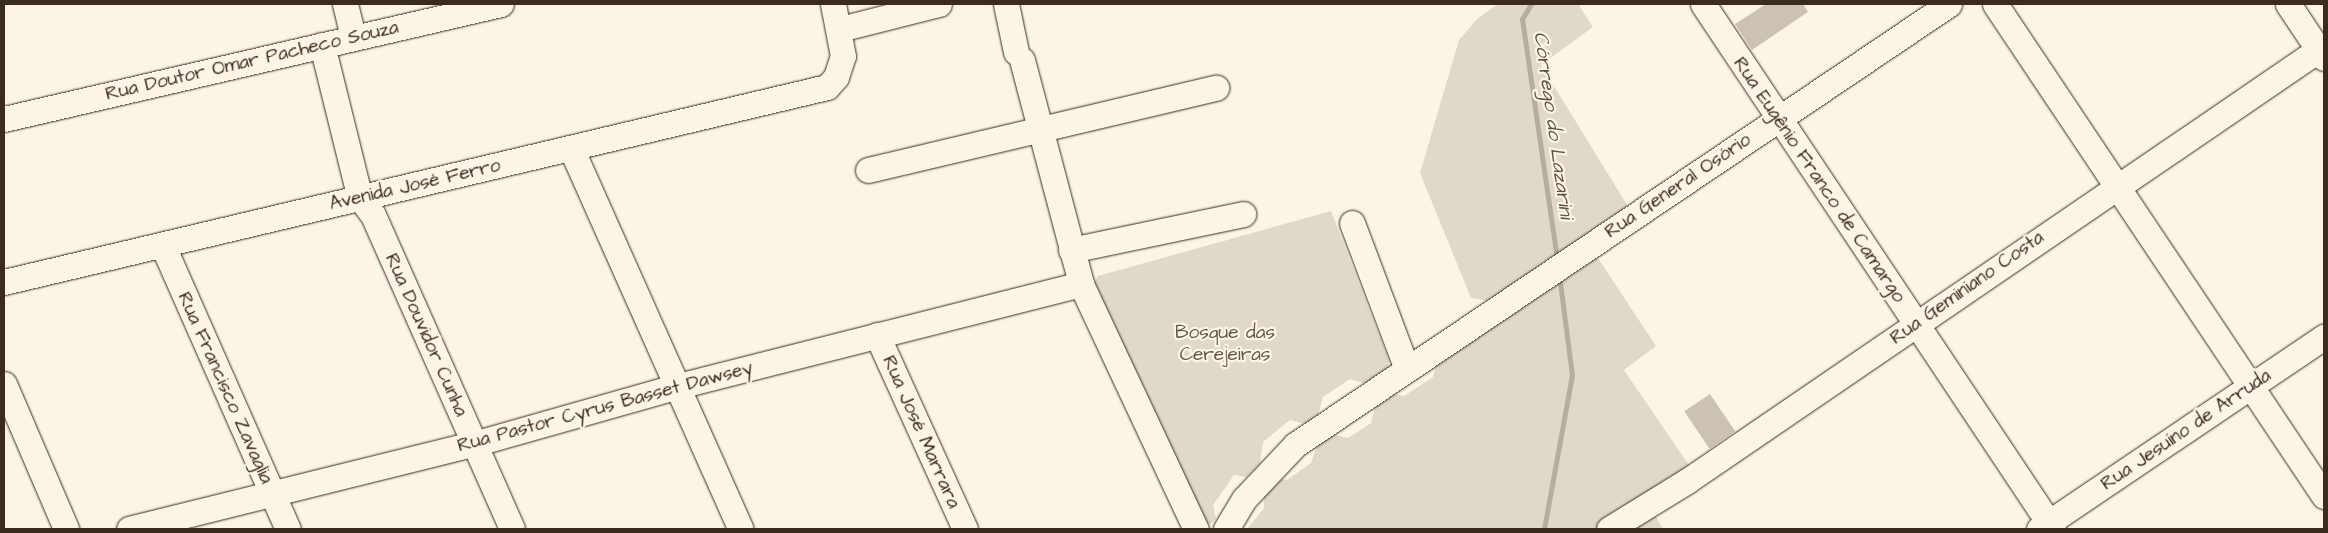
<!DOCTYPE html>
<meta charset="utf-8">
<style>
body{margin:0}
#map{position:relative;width:2328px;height:533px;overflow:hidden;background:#fcf5e5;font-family:"Architects Daughter",sans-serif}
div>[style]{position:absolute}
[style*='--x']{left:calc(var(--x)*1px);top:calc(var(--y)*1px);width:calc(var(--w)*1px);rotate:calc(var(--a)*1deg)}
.green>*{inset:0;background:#e0d8c8}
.stream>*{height:5px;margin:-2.5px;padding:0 2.5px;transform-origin:2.5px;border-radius:2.5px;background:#b7ad9e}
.building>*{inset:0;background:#ccc2b3;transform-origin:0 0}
.roads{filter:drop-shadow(0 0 1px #3b2a1e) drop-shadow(0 0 1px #3b2a1e)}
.minor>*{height:25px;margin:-12.5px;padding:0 12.5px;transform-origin:12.5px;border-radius:12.5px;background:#fcf5e5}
span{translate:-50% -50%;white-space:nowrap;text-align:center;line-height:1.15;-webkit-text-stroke:4.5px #fcf5e5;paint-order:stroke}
.street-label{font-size:19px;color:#3b2a1e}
.park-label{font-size:19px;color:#645648}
.water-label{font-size:20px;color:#605144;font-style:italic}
.frame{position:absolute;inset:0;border:5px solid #3b2a1e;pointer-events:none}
</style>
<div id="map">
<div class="green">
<i style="clip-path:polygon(1498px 4px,1578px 4px,1593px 27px,1541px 65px,1632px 213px,1497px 302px,1471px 298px,1420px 173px,1459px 40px,1477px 19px)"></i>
<i style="clip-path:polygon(1331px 211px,1389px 361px,1387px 370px,1367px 384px,1350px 379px,1323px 397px,1318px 416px,1305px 424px,1290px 420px,1263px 442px,1260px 463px,1247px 477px,1234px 475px,1213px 505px,1216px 519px,1210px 524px,1198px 523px,1093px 285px,1098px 276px)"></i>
<i style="clip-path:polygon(1590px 246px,1656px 346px,1624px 370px,1695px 474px,1649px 505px,1663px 529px,1247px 529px,1264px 508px,1263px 488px,1274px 478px,1287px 480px,1311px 463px,1318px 442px,1329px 434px,1348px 438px,1371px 423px,1376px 403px,1385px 392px,1404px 396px,1433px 377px,1437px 361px)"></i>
</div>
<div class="stream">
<i style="--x:1531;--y:4;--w:17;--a:121"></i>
<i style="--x:1522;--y:19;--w:236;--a:81.7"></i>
<i style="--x:1544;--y:529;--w:157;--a:-79.7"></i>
<i style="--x:1572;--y:375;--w:94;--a:-97.4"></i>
</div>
<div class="building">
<i style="clip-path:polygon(1766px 4px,1803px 4px,1808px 12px,1752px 50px,1735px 24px)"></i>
<i style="left:1710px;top:394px;width:45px;height:31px;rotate:56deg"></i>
</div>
<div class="roads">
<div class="minor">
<i style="--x:345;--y:4;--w:34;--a:76"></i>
<i style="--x:1006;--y:4;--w:49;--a:78.2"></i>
<i style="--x:1703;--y:4;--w:631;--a:56.31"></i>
<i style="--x:1995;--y:4;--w:592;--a:56.23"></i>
<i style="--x:2288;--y:4;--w:65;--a:56.3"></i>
<i style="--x:840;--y:29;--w:102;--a:-14.2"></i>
<i style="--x:322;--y:45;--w:158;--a:76.1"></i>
<i style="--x:360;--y:198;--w:21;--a:53"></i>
<i style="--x:373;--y:215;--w:343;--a:66.1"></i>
<i style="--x:1022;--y:60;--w:232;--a:75.2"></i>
<i style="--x:1081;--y:284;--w:271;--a:64.9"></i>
<i style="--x:4;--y:119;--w:510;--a:-13.03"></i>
<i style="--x:571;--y:148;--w:417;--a:66"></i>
<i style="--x:868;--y:170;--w:358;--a:-13.3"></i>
<i style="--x:1352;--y:223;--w:156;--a:69.4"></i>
<i style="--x:163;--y:246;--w:309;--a:66.2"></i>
<i style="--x:1071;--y:250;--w:176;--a:-11.8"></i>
<i style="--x:4;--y:282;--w:846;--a:-13.33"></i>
<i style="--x:827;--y:87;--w:13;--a:-48"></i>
<i style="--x:836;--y:77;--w:22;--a:-72"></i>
<i style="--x:843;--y:56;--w:53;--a:-100.9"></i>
<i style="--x:877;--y:335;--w:213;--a:65.6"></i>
<i style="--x:4;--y:384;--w:158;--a:66.8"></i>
<i style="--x:129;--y:529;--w:354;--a:-13.9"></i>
<i style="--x:473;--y:444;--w:213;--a:-15.8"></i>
<i style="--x:678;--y:386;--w:416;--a:-14.2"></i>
<i style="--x:1226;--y:529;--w:35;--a:-59"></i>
<i style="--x:1244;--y:499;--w:74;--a:-46.6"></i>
<i style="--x:1295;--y:445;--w:789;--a:-33.99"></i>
<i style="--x:1609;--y:529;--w:92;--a:-31.6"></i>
<i style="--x:1687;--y:481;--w:771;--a:-34.33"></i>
<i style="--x:2039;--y:529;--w:344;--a:-34"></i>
</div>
</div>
<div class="street-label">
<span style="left:252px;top:61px;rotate:-13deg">Rua Doutor Omar Pacheco Souza</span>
<span style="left:1819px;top:180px;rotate:56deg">Rua Eugênio Franco de Camargo</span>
<span style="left:415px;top:185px;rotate:-13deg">Avenida José Ferro</span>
<span style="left:1678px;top:186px;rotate:-34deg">Rua General Osório</span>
<span style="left:1967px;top:288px;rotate:-35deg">Rua Geminiano Costa</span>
<span style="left:426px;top:335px;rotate:66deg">Rua Douvidor Cunha</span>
<span style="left:225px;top:388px;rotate:66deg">Rua Francisco Zavaglia</span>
<span style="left:605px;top:407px;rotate:-15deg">Rua Pastor Cyrus Basset Dawsey</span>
<span style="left:2186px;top:430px;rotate:-34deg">Rua Jesuíno de Arruda</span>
<span style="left:921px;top:432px;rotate:66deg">Rua José Marrara</span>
</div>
<div class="park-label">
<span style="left:1225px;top:344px">Bosque das<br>Cerejeiras</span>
</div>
<div class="water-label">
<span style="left:1553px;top:125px;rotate:82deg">Córrego do Lazarini</span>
</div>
<div class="frame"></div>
</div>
